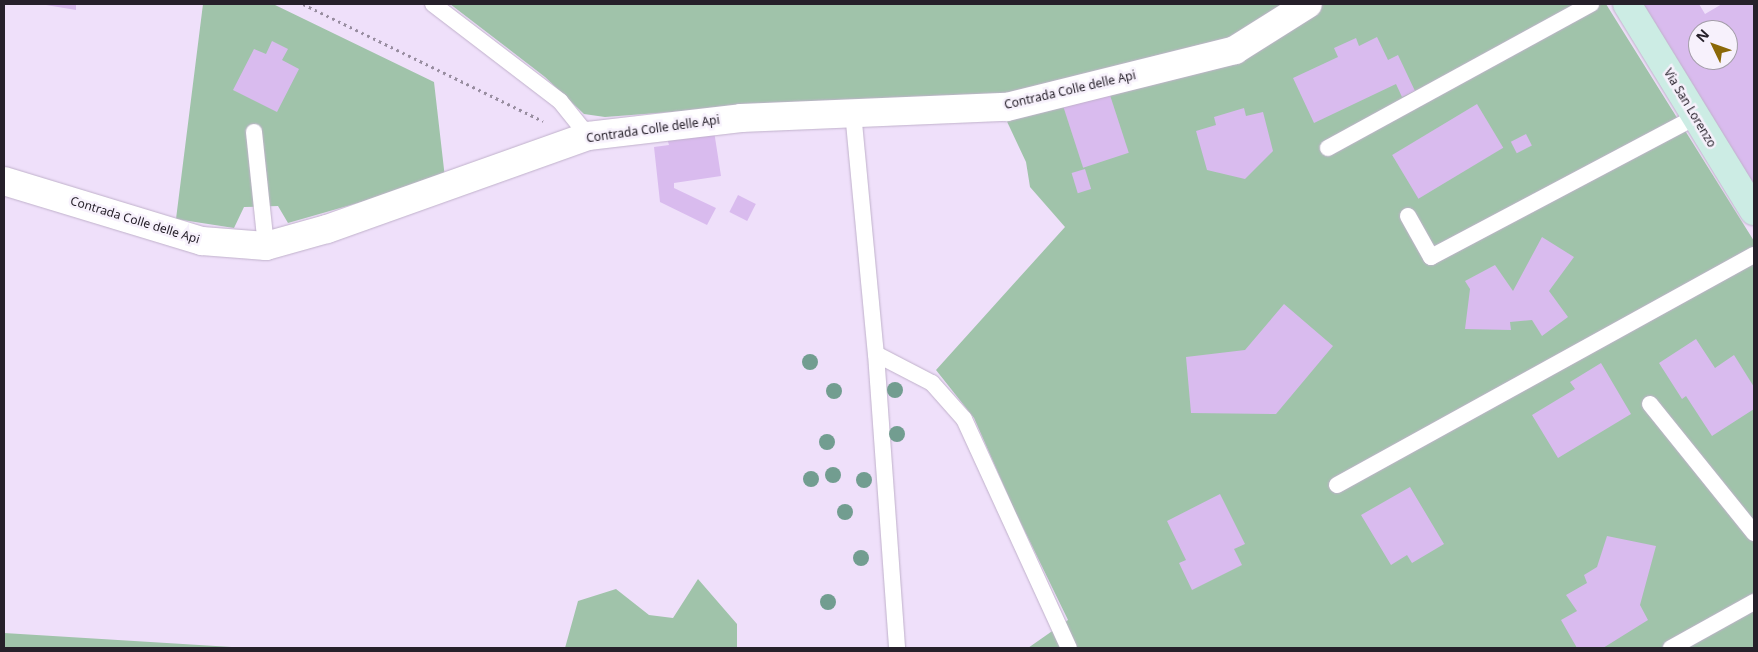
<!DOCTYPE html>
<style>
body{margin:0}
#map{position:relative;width:1758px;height:652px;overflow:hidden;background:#efe0fa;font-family:"Noto Sans",sans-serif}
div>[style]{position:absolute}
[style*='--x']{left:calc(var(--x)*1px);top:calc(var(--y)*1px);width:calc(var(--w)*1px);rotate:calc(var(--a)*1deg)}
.green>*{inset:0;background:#a0c3aa}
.building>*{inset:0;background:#d9bbee;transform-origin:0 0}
.path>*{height:3px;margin-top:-1.5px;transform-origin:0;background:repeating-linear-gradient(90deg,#988da0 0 2.5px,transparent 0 6.5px)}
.roads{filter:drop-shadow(0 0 1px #c0b1cb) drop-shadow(0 0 1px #c0b1cb)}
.lane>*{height:16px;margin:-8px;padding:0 8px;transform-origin:8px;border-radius:8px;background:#fff}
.street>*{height:28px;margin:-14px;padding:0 14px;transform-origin:14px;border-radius:14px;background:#fff}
.secondary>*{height:28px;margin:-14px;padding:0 14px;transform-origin:14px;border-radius:14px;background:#ccece4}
.trees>*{width:16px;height:16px;margin:-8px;border-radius:50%;background:#729d90}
span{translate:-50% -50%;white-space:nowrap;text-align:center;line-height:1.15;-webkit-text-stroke:5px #f7f1fc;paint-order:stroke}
.street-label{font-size:12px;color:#26202a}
.frame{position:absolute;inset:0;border:5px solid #26202a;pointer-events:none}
.north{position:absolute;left:1688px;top:20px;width:50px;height:50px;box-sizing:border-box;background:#f7f1fc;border:1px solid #a39da8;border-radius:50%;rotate:312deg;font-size:14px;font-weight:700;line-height:20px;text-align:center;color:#26202a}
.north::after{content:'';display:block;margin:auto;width:18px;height:22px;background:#8b6808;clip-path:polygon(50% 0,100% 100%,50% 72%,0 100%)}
</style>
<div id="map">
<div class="green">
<i style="clip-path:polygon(203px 4px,273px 4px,434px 82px,445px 178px,288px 223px,278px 206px,244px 207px,234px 228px,176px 219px)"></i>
<i style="clip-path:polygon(450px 4px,1292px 4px,1228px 40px,1007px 97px,737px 107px,605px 117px,584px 114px,545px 77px)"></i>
<i style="clip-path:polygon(1316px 4px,1606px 4px,1754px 241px,1754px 648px,1028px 648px,1068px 620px,1014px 509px,974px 418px,936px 370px,1065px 227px,1030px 187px,1026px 162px,1003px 113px,1236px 53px)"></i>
<i style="clip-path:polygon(698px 579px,737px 624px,737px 648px,565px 648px,578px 601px,616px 589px,649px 615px,673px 618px)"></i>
<i style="clip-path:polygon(4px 633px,248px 648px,4px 648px)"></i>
</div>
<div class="building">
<i style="clip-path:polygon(40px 4px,76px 4px,76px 10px)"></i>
<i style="clip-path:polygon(evenodd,1640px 4px,1699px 4px,1705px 14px,1722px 4px,1754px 4px,1754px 182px,1749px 185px,1640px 4px,1698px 30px,1728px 30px,1728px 60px,1698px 60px,1698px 30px)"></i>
<i style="clip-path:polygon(1377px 37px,1388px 60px,1398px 55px,1415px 91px,1402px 97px,1396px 84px,1314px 123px,1293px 78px,1338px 57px,1334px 48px,1356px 38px,1359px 46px)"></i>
<i style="clip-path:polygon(272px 41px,288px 49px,282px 60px,299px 69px,277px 112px,233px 90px,254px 49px,266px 54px)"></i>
<i style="left:1109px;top:92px;width:64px;height:48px;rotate:72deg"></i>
<i style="left:1477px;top:104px;width:51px;height:99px;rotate:59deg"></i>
<i style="clip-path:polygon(1244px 108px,1246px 116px,1263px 112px,1273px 151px,1245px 179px,1207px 170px,1196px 131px,1216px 125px,1214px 117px)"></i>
<i style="clip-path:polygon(714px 131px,721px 176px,674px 183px,674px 188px,716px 208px,707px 225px,660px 202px,654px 147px,669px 145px,667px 138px)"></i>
<i style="left:1526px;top:134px;width:13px;height:17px;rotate:63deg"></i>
<i style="left:1085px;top:169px;width:21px;height:14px;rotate:73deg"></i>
<i style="left:738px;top:195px;width:20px;height:19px;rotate:27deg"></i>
<i style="clip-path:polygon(1542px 237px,1574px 257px,1549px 291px,1568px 317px,1542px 336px,1532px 320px,1510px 322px,1511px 330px,1465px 329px,1470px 289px,1465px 281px,1495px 265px,1513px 291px)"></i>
<i style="clip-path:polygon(1284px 304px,1333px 346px,1276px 414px,1191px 413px,1186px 357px,1245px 350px)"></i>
<i style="clip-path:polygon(1696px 339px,1715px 368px,1734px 355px,1754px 387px,1754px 409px,1712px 436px,1686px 396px,1682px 399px,1659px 363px)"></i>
<i style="clip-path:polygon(1601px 363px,1631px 414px,1558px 458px,1532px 415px,1575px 389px,1570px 382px)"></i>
<i style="clip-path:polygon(1410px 487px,1444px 544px,1412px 563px,1407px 555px,1391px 565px,1361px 515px)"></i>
<i style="clip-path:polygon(1220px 494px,1245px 544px,1234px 549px,1242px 565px,1192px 590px,1179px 563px,1186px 560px,1167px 521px)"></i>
<i style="clip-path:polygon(1607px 536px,1656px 546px,1640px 605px,1648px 620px,1603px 648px,1577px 648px,1561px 620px,1577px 611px,1566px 595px,1587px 583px,1584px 575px,1597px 567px)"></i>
</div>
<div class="path">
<i style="--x:303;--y:4;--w:267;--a:26"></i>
</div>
<div class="roads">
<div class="lane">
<i style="--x:433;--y:4;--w:160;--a:37.4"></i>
<i style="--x:560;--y:101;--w:45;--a:51.3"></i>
<i style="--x:853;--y:112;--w:243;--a:84.6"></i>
<i style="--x:876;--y:354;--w:295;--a:85.9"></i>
<i style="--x:254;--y:132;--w:115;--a:84"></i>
<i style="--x:1328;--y:148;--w:300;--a:-28.7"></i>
<i style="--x:1408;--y:216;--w:47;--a:60.7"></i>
<i style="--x:1431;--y:257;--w:299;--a:-27.9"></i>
<i style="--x:876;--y:354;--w:63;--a:27.4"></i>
<i style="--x:932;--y:383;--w:48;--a:48.4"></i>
<i style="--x:964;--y:419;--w:252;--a:65.4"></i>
<i style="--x:1650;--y:404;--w:166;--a:51.1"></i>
<i style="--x:1337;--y:485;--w:476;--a:-28.9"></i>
<i style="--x:1671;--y:648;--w:95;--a:-29"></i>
</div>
<div class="street">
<i style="--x:4;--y:181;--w:207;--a:16.9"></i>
<i style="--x:202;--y:241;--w:64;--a:4.5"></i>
<i style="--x:266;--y:246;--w:63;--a:-15.6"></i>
<i style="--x:327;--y:229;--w:277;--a:-19.6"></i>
<i style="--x:588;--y:136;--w:154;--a:-6.7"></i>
<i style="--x:741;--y:118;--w:266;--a:-2.4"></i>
<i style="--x:1007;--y:107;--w:235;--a:-14"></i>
<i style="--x:1235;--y:50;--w:86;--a:-32.2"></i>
</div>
<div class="secondary">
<i style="--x:1627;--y:4;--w:243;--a:58.5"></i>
</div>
</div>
<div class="trees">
<i style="left:810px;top:362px"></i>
<i style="left:895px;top:390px"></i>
<i style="left:834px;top:391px"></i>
<i style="left:897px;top:434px"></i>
<i style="left:827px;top:442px"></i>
<i style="left:833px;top:475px"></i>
<i style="left:811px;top:479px"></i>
<i style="left:864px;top:480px"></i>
<i style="left:845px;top:512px"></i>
<i style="left:861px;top:558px"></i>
<i style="left:828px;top:602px"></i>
</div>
<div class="street-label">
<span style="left:1070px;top:90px;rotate:-13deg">Contrada Colle delle Api</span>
<span style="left:1690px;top:108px;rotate:59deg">Via San Lorenzo</span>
<span style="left:653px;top:129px;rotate:-8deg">Contrada Colle delle Api</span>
<span style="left:135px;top:220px;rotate:17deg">Contrada Colle delle Api</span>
</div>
<div class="frame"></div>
<div class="north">N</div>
</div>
